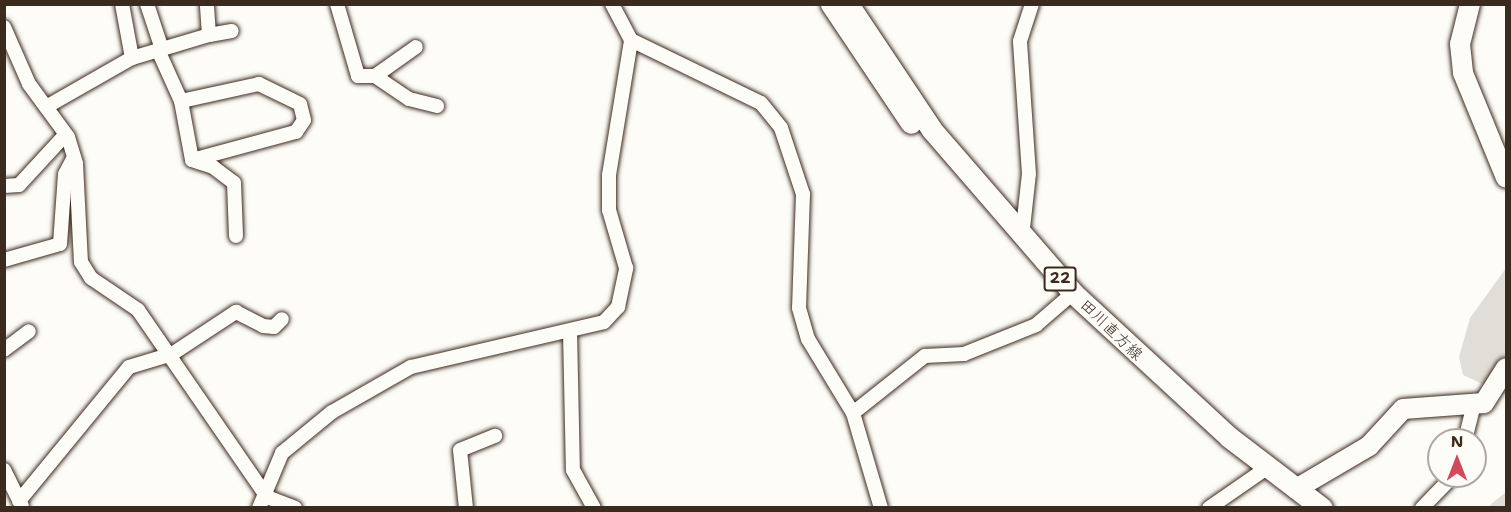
<!DOCTYPE html>
<meta charset="utf-8">
<style>
body{margin:0}
#map{position:relative;width:1511px;height:512px;overflow:hidden;background:#fdfcf7;font-family:"Shantell Sans","Klee One",sans-serif}
div>[style]{position:absolute}
[style*='--x']{left:calc(var(--x)*1px);top:calc(var(--y)*1px);width:calc(var(--w)*1px);rotate:calc(var(--a)*1deg)}
.green>*{inset:0;background:#e1ded7}
.roads{filter:drop-shadow(0 0 2px #3b2a1e) drop-shadow(0 0 2px #3b2a1e)}
.street>*{height:14px;margin:-7px;padding:0 7px;transform-origin:7px;border-radius:7px;background:#fdfcf7}
.secondary>*{height:20px;margin:-10px;padding:0 10px;transform-origin:10px;border-radius:10px;background:#fdfcf7}
.primary>*{height:21px;margin:-10.5px;padding:0 10.5px;transform-origin:10.5px;border-radius:10.5px;background:#fdfcf7}
span{translate:-50% -50%;white-space:nowrap;text-align:center;line-height:1.15;-webkit-text-stroke:4.5px #fdfcf7;paint-order:stroke}
.shield-label span{padding:2px 4px;background:#fdfcf7;border:2px solid;border-radius:4px;-webkit-text-stroke-width:0}
.shield-label{font-size:15px;color:#3b2a1e;font-weight:700}
.street-label{font-size:16px;color:#3b2a1e}
.frame{position:absolute;inset:0;border:6px solid #3b2a1e;pointer-events:none}
.north{position:absolute;left:1427px;top:428px;width:60px;height:60px;box-sizing:border-box;background:#fdfcf7;border:2px solid #afa8a0;border-radius:50%;rotate:0deg;font-size:16px;font-weight:700;line-height:24px;text-align:center;color:#3b2a1e}
.north::after{content:'';display:block;margin:auto;width:21px;height:27px;background:#d1495b;clip-path:polygon(50% 0,100% 100%,50% 72%,0 100%)}
</style>
<div id="map">
<div class="green">
<i style="clip-path:polygon(1506px 268px,1506px 395px,1463px 375px,1459px 357px,1470px 318px)"></i>
<i style="clip-path:polygon(1506px 492px,1506px 507px,1488px 507px,1496px 500px)"></i>
</div>
<div class="roads">
<div class="street">
<i style="--x:122;--y:4;--w:55;--a:79.5"></i>
<i style="--x:147;--y:4;--w:47;--a:71.6"></i>
<i style="--x:337;--y:4;--w:75;--a:73.7"></i>
<i style="--x:358;--y:76;--w:17;--a:0"></i>
<i style="--x:375;--y:76;--w:50;--a:-35.3"></i>
<i style="--x:612;--y:4;--w:41;--a:62.2"></i>
<i style="--x:631;--y:40;--w:144;--a:25.9"></i>
<i style="--x:761;--y:103;--w:32;--a:51"></i>
<i style="--x:781;--y:128;--w:70;--a:71.6"></i>
<i style="--x:803;--y:194;--w:114;--a:92"></i>
<i style="--x:799;--y:308;--w:32;--a:74"></i>
<i style="--x:808;--y:339;--w:87;--a:58.7"></i>
<i style="--x:853;--y:413;--w:99;--a:73.6"></i>
<i style="--x:4;--y:27;--w:62;--a:66.3"></i>
<i style="--x:29;--y:84;--w:66;--a:53.7"></i>
<i style="--x:68;--y:137;--w:28;--a:73"></i>
<i style="--x:76;--y:164;--w:98;--a:87.1"></i>
<i style="--x:81;--y:262;--w:19;--a:58"></i>
<i style="--x:91;--y:278;--w:57;--a:34.2"></i>
<i style="--x:138;--y:310;--w:227;--a:55.4"></i>
<i style="--x:267;--y:497;--w:30;--a:21"></i>
<i style="--x:209;--y:35;--w:23;--a:-10"></i>
<i style="--x:158;--y:50;--w:56;--a:65.7"></i>
<i style="--x:181;--y:101;--w:60;--a:79.4"></i>
<i style="--x:192;--y:160;--w:108;--a:-15.1"></i>
<i style="--x:296;--y:132;--w:14;--a:-56"></i>
<i style="--x:304;--y:120;--w:16;--a:-104"></i>
<i style="--x:300;--y:104;--w:46;--a:-154"></i>
<i style="--x:259;--y:84;--w:80;--a:167.7"></i>
<i style="--x:375;--y:76;--w:41;--a:34.1"></i>
<i style="--x:409;--y:99;--w:29;--a:14"></i>
<i style="--x:46;--y:107;--w:99;--a:-29.7"></i>
<i style="--x:132;--y:58;--w:80;--a:-16.6"></i>
<i style="--x:209;--y:35;--w:31;--a:-94"></i>
<i style="--x:192;--y:160;--w:22;--a:18"></i>
<i style="--x:213;--y:167;--w:26;--a:37"></i>
<i style="--x:234;--y:183;--w:53;--a:87.8"></i>
<i style="--x:4;--y:186;--w:15;--a:-4"></i>
<i style="--x:19;--y:185;--w:69;--a:-47.3"></i>
<i style="--x:1022;--y:237;--w:63;--a:-83.7"></i>
<i style="--x:1029;--y:174;--w:133;--a:-93.9"></i>
<i style="--x:1020;--y:41;--w:39;--a:-72"></i>
<i style="--x:4;--y:260;--w:58;--a:-15.9"></i>
<i style="--x:60;--y:244;--w:70;--a:-85.9"></i>
<i style="--x:65;--y:174;--w:19;--a:-62"></i>
<i style="--x:570;--y:331;--w:139;--a:88.8"></i>
<i style="--x:573;--y:470;--w:43;--a:61.1"></i>
<i style="--x:4;--y:350;--w:31;--a:-37"></i>
<i style="--x:853;--y:413;--w:92;--a:-38.4"></i>
<i style="--x:925;--y:356;--w:39;--a:-3"></i>
<i style="--x:964;--y:354;--w:78;--a:-21.9"></i>
<i style="--x:1036;--y:325;--w:49;--a:-40.9"></i>
<i style="--x:1465;--y:440;--w:33;--a:-76"></i>
<i style="--x:4;--y:470;--w:40;--a:63.4"></i>
<i style="--x:19;--y:501;--w:173;--a:-50.6"></i>
<i style="--x:129;--y:367;--w:45;--a:-16.8"></i>
<i style="--x:172;--y:354;--w:77;--a:-33.3"></i>
<i style="--x:236;--y:312;--w:30;--a:27"></i>
<i style="--x:263;--y:326;--w:11;--a:5"></i>
<i style="--x:274;--y:327;--w:11;--a:-45"></i>
<i style="--x:259;--y:508;--w:60;--a:-67.3"></i>
<i style="--x:282;--y:453;--w:65;--a:-39.4"></i>
<i style="--x:332;--y:412;--w:91;--a:-29.7"></i>
<i style="--x:411;--y:367;--w:198;--a:-13.1"></i>
<i style="--x:604;--y:322;--w:21;--a:-47"></i>
<i style="--x:618;--y:307;--w:40;--a:-78"></i>
<i style="--x:626;--y:268;--w:60;--a:-106.3"></i>
<i style="--x:609;--y:210;--w:35;--a:-90"></i>
<i style="--x:609;--y:175;--w:137;--a:-80.7"></i>
<i style="--x:466;--y:508;--w:58;--a:-95.9"></i>
<i style="--x:460;--y:450;--w:38;--a:-22"></i>
<i style="--x:1209;--y:508;--w:72;--a:-34.8"></i>
<i style="--x:1422;--y:508;--w:45;--a:-45.9"></i>
</div>
<div class="secondary">
<i style="--x:1470;--y:4;--w:41;--a:104"></i>
<i style="--x:1460;--y:44;--w:29;--a:84"></i>
<i style="--x:1463;--y:73;--w:113;--a:67.7"></i>
<i style="--x:1296;--y:489;--w:85;--a:-30.5"></i>
<i style="--x:1369;--y:446;--w:50;--a:-47.4"></i>
<i style="--x:1403;--y:409;--w:81;--a:-4.2"></i>
<i style="--x:1484;--y:403;--w:41;--a:-57.8"></i>
</div>
<div class="primary">
<i style="--x:831;--y:4;--w:143;--a:56.1"></i>
<i style="--x:848;--y:4;--w:151;--a:56.3"></i>
<i style="--x:932;--y:130;--w:216;--a:49.1"></i>
<i style="--x:1073;--y:293;--w:212;--a:42.7"></i>
<i style="--x:1229;--y:437;--w:117;--a:37.4"></i>
</div>
</div>
<div class="shield-label">
<span style="left:1060px;top:279px">22</span>
</div>
<div class="street-label">
<span style="left:1111px;top:330px;rotate:44deg">田川直方線</span>
</div>
<div class="frame"></div>
<div class="north">N</div>
</div>
